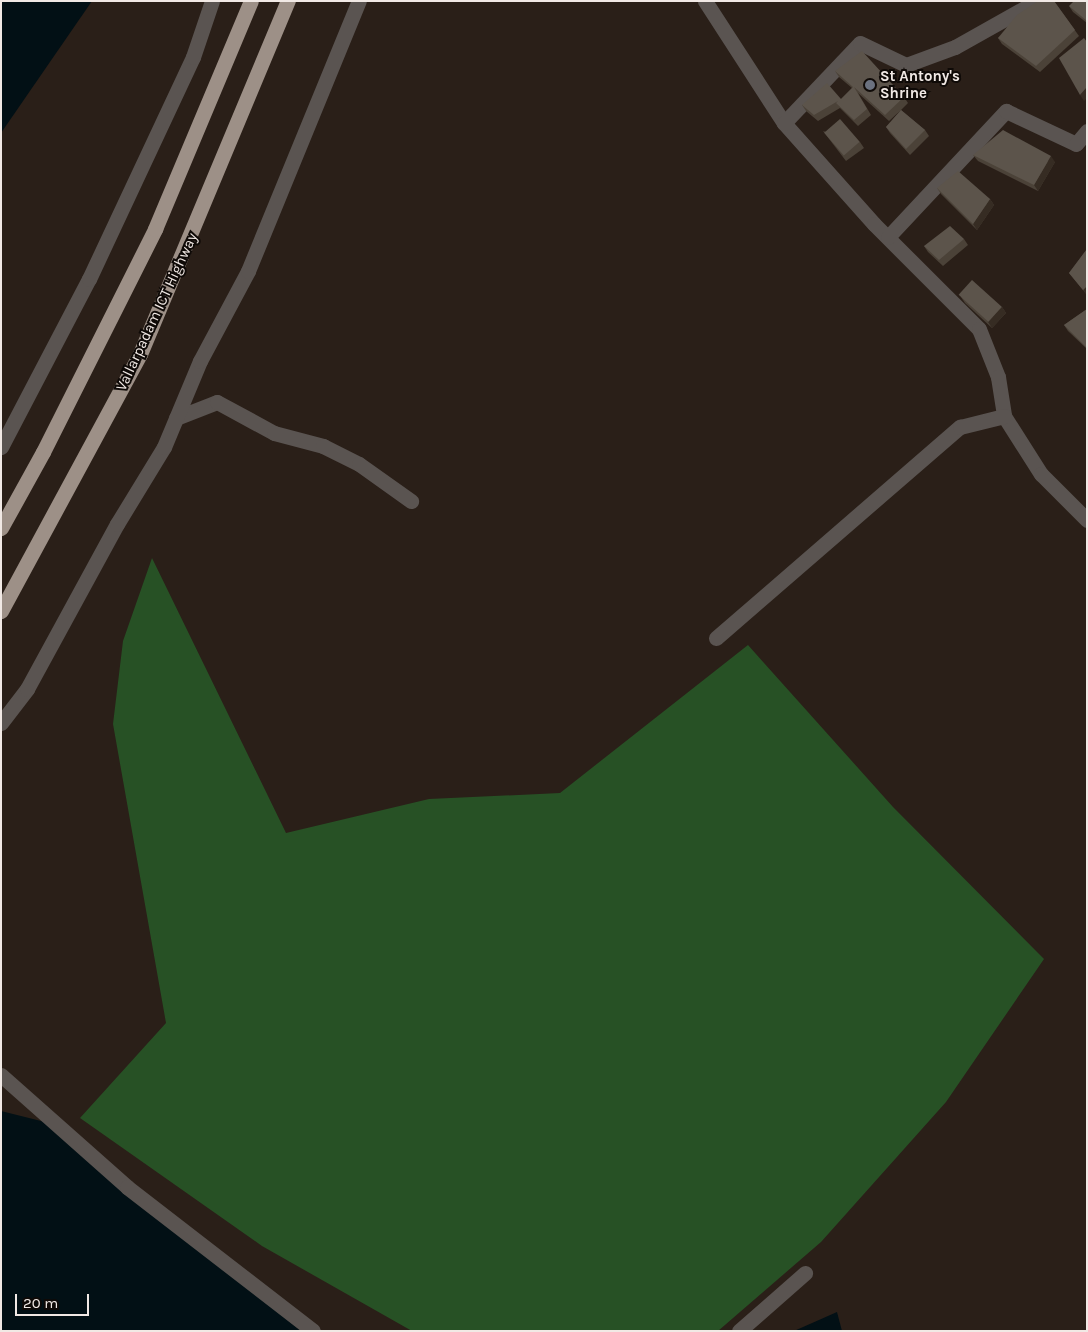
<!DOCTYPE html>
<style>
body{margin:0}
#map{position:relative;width:1088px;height:1332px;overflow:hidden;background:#2a1f18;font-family:Karla,sans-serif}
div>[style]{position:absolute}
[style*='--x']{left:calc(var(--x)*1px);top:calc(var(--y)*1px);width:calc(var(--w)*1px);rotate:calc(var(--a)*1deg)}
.green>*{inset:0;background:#275125}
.water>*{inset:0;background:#021015}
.minor>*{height:15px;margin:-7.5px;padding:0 7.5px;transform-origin:7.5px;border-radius:7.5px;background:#5a5451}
.trunk>*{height:15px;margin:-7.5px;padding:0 7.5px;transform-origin:7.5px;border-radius:7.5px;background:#9d9087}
.wall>*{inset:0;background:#4b4238}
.shaded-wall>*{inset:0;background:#362c23}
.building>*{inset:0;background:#5c544b;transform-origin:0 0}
.dots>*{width:14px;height:14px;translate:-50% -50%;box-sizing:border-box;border:2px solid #0f0a07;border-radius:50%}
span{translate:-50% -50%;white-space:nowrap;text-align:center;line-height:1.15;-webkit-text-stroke:4px #0f0a07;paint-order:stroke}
.poi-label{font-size:15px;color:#f1e9e5;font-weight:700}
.left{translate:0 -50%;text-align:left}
.street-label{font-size:15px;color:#f1e9e5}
.frame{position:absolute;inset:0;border:2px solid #f1e9e5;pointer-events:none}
.scale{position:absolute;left:15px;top:1294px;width:74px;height:22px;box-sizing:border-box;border:2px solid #f1e9e5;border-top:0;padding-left:6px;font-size:15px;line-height:18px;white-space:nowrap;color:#f1e9e5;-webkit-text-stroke:4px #0f0a07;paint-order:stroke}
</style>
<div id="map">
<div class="green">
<i style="clip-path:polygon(152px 558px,286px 833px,429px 799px,560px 793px,748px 645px,893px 807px,1044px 959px,946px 1102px,821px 1242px,718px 1331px,412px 1331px,262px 1246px,80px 1118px,166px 1023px,113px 724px,123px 641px)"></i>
</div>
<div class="water">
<i style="clip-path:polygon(1px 1px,92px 1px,1px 133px)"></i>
<i style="clip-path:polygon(1px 1111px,45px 1122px,301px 1331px,1px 1331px)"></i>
<i style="clip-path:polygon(837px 1312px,842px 1331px,794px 1331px)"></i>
</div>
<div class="minor">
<i style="--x:705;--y:1;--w:145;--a:57.1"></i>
<i style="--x:784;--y:123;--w:135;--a:48.3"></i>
<i style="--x:874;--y:224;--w:148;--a:45"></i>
<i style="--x:979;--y:329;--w:52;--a:68.4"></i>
<i style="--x:998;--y:377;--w:39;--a:81"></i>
<i style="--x:1004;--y:416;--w:69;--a:57.5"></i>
<i style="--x:1041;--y:474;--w:65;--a:45"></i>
<i style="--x:784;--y:123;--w:110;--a:-46.5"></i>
<i style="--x:860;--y:43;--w:51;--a:25.6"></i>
<i style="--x:906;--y:65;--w:52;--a:-20.2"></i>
<i style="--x:955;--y:47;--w:94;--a:-29.3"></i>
<i style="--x:888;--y:237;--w:173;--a:-46.9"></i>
<i style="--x:1006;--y:111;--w:77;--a:25.2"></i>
<i style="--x:1076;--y:144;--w:17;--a:-50"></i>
<i style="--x:176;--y:418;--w:44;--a:-21.3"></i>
<i style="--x:217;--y:402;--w:65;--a:28.5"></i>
<i style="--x:274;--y:433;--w:51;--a:14.9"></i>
<i style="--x:323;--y:446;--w:40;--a:26.6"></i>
<i style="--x:359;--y:464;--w:64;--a:35.4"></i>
<i style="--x:1;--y:447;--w:190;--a:-62.4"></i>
<i style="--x:89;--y:279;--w:245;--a:-64.9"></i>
<i style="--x:193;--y:57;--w:59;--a:-71.3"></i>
<i style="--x:716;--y:638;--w:323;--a:-40.9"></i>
<i style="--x:960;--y:427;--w:45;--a:-14"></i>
<i style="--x:1;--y:723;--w:43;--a:-52.6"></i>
<i style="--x:27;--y:689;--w:188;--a:-61.4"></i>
<i style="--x:117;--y:524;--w:90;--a:-58.6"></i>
<i style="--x:164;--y:447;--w:93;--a:-67.3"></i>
<i style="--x:200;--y:361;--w:102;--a:-61.9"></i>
<i style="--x:248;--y:271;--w:292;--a:-67.7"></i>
<i style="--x:1;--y:1075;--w:169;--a:41.6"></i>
<i style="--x:127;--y:1187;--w:235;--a:37.7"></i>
<i style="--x:739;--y:1331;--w:88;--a:-41.3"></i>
</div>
<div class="trunk">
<i style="--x:1;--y:528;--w:87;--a:-61.1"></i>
<i style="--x:43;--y:452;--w:250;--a:-63.3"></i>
<i style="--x:155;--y:229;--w:247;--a:-67.2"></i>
<i style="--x:1;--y:611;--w:292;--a:-61.6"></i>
<i style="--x:140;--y:354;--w:383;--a:-67.3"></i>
</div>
<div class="wall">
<i style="clip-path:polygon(1054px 1px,1079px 36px,1040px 72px,1002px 44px,998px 38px)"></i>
<i style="clip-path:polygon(1087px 1px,1087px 23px,1073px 12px,1069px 6px)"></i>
<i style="clip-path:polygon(835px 71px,904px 97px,908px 103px,901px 110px,925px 130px,929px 136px,910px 155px,890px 133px,886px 127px,901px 110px,889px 121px,858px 93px,871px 115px,858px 126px,840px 108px,818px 121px,806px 111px,802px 105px,841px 99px,852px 88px,839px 77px)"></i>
<i style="clip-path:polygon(823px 131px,860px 142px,864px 148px,846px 161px)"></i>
<i style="clip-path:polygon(973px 155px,1055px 162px,1038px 191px,978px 161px)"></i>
<i style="clip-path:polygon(937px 188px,990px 199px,994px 205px,977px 230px,941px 194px)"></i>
<i style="clip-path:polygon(964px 239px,968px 245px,943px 266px,928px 252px,924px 246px)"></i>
<i style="clip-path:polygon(1087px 249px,1087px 295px,1069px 273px)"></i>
<i style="clip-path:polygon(961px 297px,1002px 307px,1006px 313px,992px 328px,965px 303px)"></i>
<i style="clip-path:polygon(1087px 309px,1087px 349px,1068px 331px,1064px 325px)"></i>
</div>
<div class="shaded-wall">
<i style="clip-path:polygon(1087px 87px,1087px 98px,1084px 101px,1080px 95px)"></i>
<i style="clip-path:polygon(1051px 156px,1055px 162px,1038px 191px,1034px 185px)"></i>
<i style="clip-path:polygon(990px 199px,994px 205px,977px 230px,973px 224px)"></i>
<i style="clip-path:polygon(1087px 286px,1087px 295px,1083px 290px)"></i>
<i style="clip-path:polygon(1002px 307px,1006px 313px,992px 328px,988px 322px)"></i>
</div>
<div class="building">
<i style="clip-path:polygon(1038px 1px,1054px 1px,1075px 30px,1036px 66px,998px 38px,1017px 15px)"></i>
<i style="clip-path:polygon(1074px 1px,1087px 1px,1087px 21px,1069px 6px)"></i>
<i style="clip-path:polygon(1084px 38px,1087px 42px,1087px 87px,1080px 95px,1059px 58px)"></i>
<i style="clip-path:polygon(862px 51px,904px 97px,885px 115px,854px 87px,867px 109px,854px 120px,836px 103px,838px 101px,814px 115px,802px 105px,827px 83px,841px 99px,853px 87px,835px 71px)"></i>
<i style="clip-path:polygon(901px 110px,925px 130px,906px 149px,886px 127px)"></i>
<i style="left:840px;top:119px;width:30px;height:21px;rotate:49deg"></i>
<i style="clip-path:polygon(1003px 130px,1051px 156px,1034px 185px,973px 155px)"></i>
<i style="clip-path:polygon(958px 171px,990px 199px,973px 224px,937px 188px)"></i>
<i style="clip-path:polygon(950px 226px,964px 239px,939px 260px,924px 246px)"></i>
<i style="clip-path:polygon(1087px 249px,1087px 286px,1083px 290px,1069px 273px)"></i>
<i style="left:972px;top:280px;width:40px;height:20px;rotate:42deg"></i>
<i style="clip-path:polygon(1087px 309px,1087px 348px,1064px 325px)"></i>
</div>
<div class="dots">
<i style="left:870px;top:85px;background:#6b7280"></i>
</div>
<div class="poi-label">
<span class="left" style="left:880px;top:85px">St Antony's<br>Shrine</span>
</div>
<div class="street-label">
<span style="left:157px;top:312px;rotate:-65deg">Vallarpadam ICT Highway</span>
</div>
<div class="frame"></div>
<div class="scale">20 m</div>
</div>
